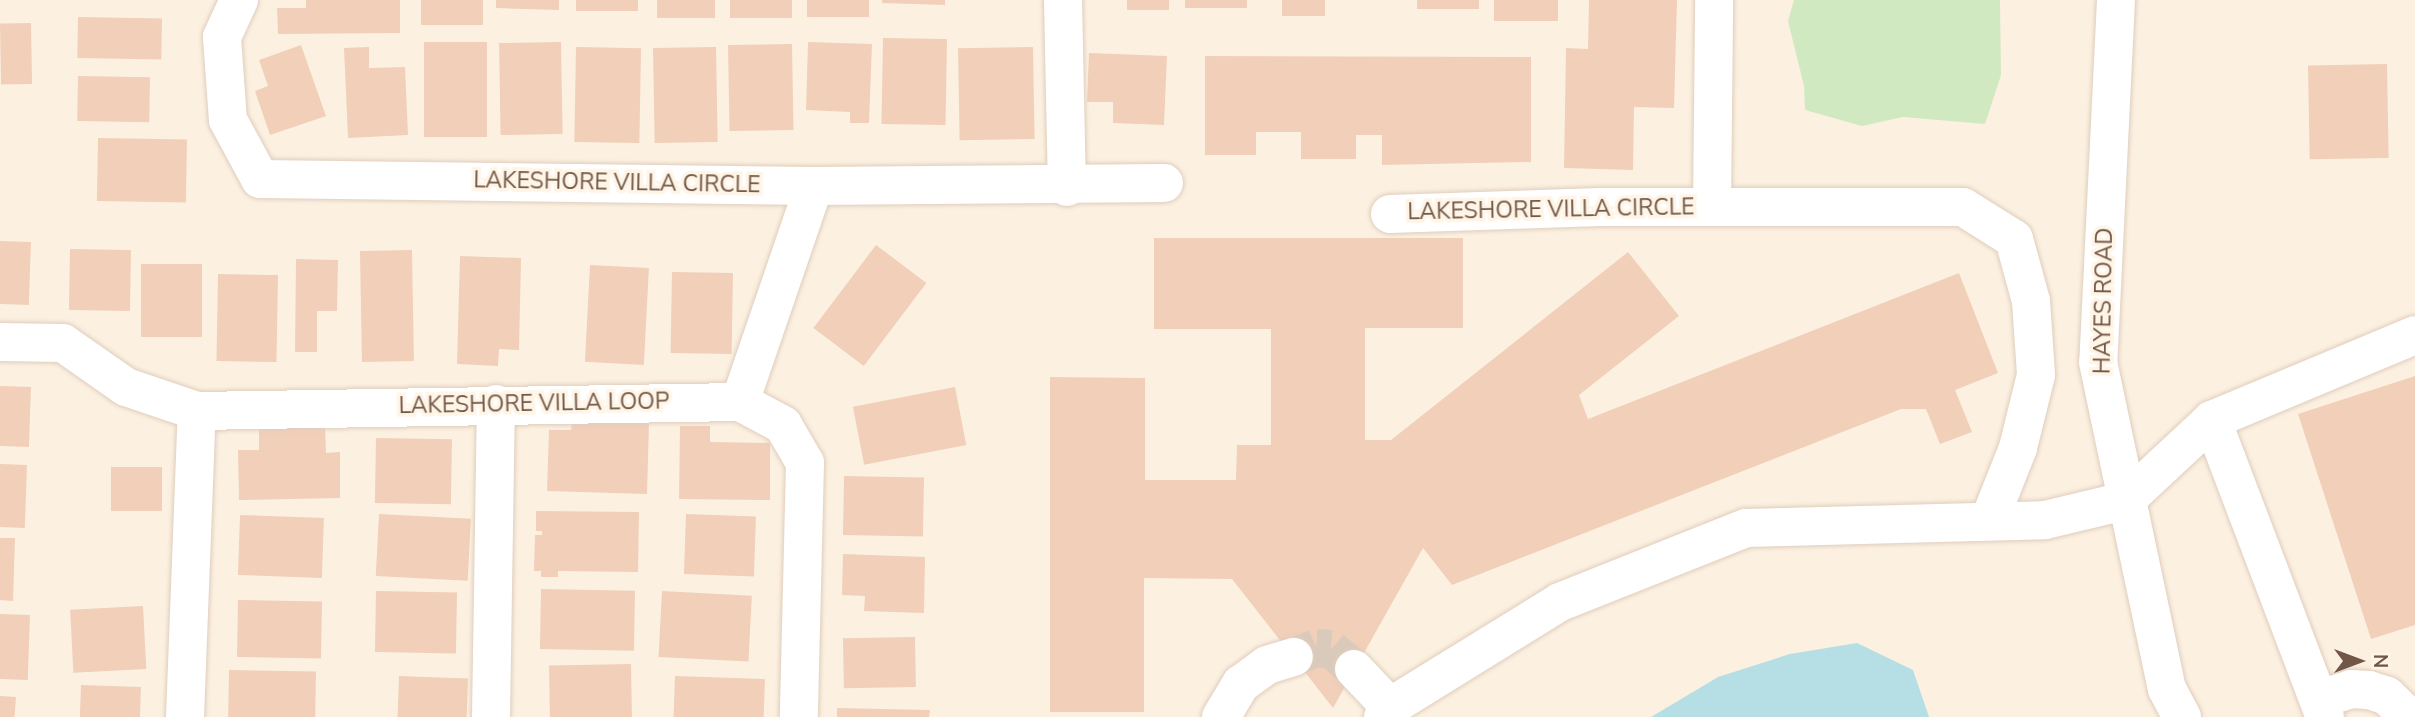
<!DOCTYPE html>
<style>
body{margin:0}
#map{position:relative;width:2415px;height:717px;overflow:hidden;background:#fcf1e1;font-family:"Nunito Sans",sans-serif}
div>[style]{position:absolute}
[style*='--x']{left:calc(var(--x)*1px);top:calc(var(--y)*1px);width:calc(var(--w)*1px);rotate:calc(var(--a)*1deg)}
.green>*{inset:0;background:#d1e9c0}
.water>*{inset:0;background:#b6dee5}
.building>*{inset:0;background:#f1cfb9;transform-origin:0 0}
.minor-tunnel>*{height:38px;margin-top:-19px;transform-origin:0;background:repeating-linear-gradient(90deg,#dacabb 0 38px,transparent 0 57px)}
.roads{filter:drop-shadow(0 0 2px #e0cdbd) drop-shadow(0 0 2px #e0cdbd)}
.minor>*{height:38px;margin:-19px;padding:0 19px;transform-origin:19px;border-radius:19px;background:#fff}
span{translate:-50% -50%;white-space:nowrap;text-align:center;line-height:1.15;-webkit-text-stroke:7px #fff5e7;paint-order:stroke}
.street-label{font-size:23px;color:#725748}
.north{position:absolute;left:2324px;top:626px;width:70px;height:70px;-webkit-text-stroke:5px #fff5e7;paint-order:stroke;rotate:90deg;font-size:19px;font-weight:700;line-height:28px;text-align:center;color:#725748}
.north::after{content:'';display:block;margin:auto;width:24px;height:32px;background:#725748;clip-path:polygon(50% 0,100% 100%,50% 72%,0 100%)}
</style>
<div id="map">
<div class="green">
<i style="clip-path:polygon(1794px 0,2000px 0,2001px 75px,1985px 124px,1903px 117px,1862px 126px,1805px 110px,1804px 86px,1788px 21px)"></i>
</div>
<div class="water">
<i style="clip-path:polygon(1857px 643px,1913px 670px,1929px 717px,1651px 717px,1718px 677px,1790px 654px)"></i>
</div>
<div class="building">
<i style="clip-path:polygon(306px 0,400px 0,400px 33px,278px 34px,277px 8px,306px 8px)"></i>
<i style="left:421px;top:0;width:62px;height:25px"></i>
<i style="clip-path:polygon(496px 0,559px 0,559px 10px,496px 8px)"></i>
<i style="left:576px;top:0;width:62px;height:11px"></i>
<i style="left:657px;top:0;width:58px;height:18px"></i>
<i style="left:730px;top:0;width:62px;height:18px"></i>
<i style="left:807px;top:0;width:62px;height:17px"></i>
<i style="clip-path:polygon(882px 0,945px 0,945px 5px,882px 3px)"></i>
<i style="left:1127px;top:0;width:42px;height:10px"></i>
<i style="left:1185px;top:0;width:62px;height:8px"></i>
<i style="left:1282px;top:0;width:43px;height:16px"></i>
<i style="left:1417px;top:0;width:62px;height:9px"></i>
<i style="left:1494px;top:0;width:64px;height:21px"></i>
<i style="clip-path:polygon(1589px 0,1677px 0,1674px 108px,1634px 107px,1633px 170px,1564px 168px,1566px 48px,1588px 49px)"></i>
<i style="left:78px;top:17px;width:84px;height:41px;rotate:1deg"></i>
<i style="left:31px;top:23px;width:61px;height:31px;rotate:89deg"></i>
<i style="left:883px;top:38px;width:64px;height:86px;rotate:1deg"></i>
<i style="left:424px;top:42px;width:63px;height:95px"></i>
<i style="left:561px;top:42px;width:92px;height:62px;rotate:89deg"></i>
<i style="clip-path:polygon(808px 42px,872px 44px,869px 123px,850px 123px,850px 112px,806px 110px)"></i>
<i style="left:792px;top:44px;width:86px;height:64px;rotate:89deg"></i>
<i style="clip-path:polygon(301px 45px,326px 116px,270px 135px,255px 91px,268px 86px,259px 60px)"></i>
<i style="clip-path:polygon(369px 47px,369px 68px,405px 67px,408px 135px,348px 138px,344px 48px)"></i>
<i style="left:576px;top:47px;width:65px;height:95px;rotate:1deg"></i>
<i style="left:716px;top:47px;width:95px;height:63px;rotate:89deg"></i>
<i style="left:1033px;top:47px;width:92px;height:75px;rotate:89deg"></i>
<i style="clip-path:polygon(1089px 53px,1167px 56px,1164px 125px,1113px 123px,1113px 102px,1087px 102px)"></i>
<i style="clip-path:polygon(1205px 56px,1531px 57px,1531px 162px,1382px 165px,1382px 135px,1356px 135px,1356px 159px,1301px 159px,1301px 132px,1256px 132px,1256px 155px,1205px 155px)"></i>
<i style="left:2387px;top:64px;width:94px;height:79px;rotate:89deg"></i>
<i style="left:78px;top:76px;width:72px;height:45px;rotate:1deg"></i>
<i style="left:98px;top:138px;width:89px;height:63px;rotate:1deg"></i>
<i style="clip-path:polygon(1154px 238px,1463px 238px,1463px 328px,1365px 328px,1365px 440px,1391px 440px,1628px 252px,1679px 316px,1579px 395px,1588px 419px,1959px 273px,1998px 373px,1955px 390px,1972px 432px,1940px 444px,1926px 409px,1901px 409px,1452px 585px,1423px 548px,1333px 708px,1232px 579px,1144px 578px,1144px 712px,1050px 712px,1050px 377px,1145px 378px,1145px 480px,1236px 480px,1237px 445px,1271px 445px,1271px 329px,1154px 329px)"></i>
<i style="left:0;top:241px;width:31px;height:63px;rotate:2deg"></i>
<i style="left:876px;top:245px;width:63px;height:104px;rotate:37deg"></i>
<i style="left:70px;top:249px;width:61px;height:61px;rotate:1deg"></i>
<i style="left:412px;top:250px;width:111px;height:52px;rotate:89deg"></i>
<i style="clip-path:polygon(460px 256px,521px 258px,519px 350px,499px 349px,498px 366px,457px 364px)"></i>
<i style="clip-path:polygon(296px 259px,338px 260px,337px 311px,317px 311px,317px 352px,295px 352px)"></i>
<i style="left:141px;top:264px;width:61px;height:73px"></i>
<i style="left:590px;top:265px;width:59px;height:97px;rotate:3deg"></i>
<i style="left:672px;top:272px;width:61px;height:81px;rotate:1deg"></i>
<i style="left:218px;top:274px;width:60px;height:87px;rotate:1deg"></i>
<i style="clip-path:polygon(2415px 376px,2415px 625px,2371px 639px,2298px 414px)"></i>
<i style="left:0;top:386px;width:31px;height:60px;rotate:2deg"></i>
<i style="left:955px;top:387px;width:59px;height:104px;rotate:79deg"></i>
<i style="clip-path:polygon(572px 421px,649px 423px,647px 494px,547px 491px,549px 430px,571px 430px)"></i>
<i style="clip-path:polygon(680px 426px,710px 426px,710px 442px,770px 443px,770px 500px,679px 499px)"></i>
<i style="clip-path:polygon(259px 428px,325px 428px,326px 453px,340px 452px,340px 498px,239px 500px,238px 450px,259px 450px)"></i>
<i style="left:376px;top:438px;width:76px;height:65px;rotate:1deg"></i>
<i style="left:0;top:464px;width:27px;height:63px;rotate:2deg"></i>
<i style="left:111px;top:467px;width:51px;height:44px"></i>
<i style="left:844px;top:476px;width:80px;height:59px;rotate:1deg"></i>
<i style="clip-path:polygon(536px 511px,639px 512px,638px 572px,558px 571px,558px 577px,541px 577px,541px 571px,534px 571px,535px 535px,542px 535px,542px 531px,536px 531px)"></i>
<i style="left:379px;top:514px;width:92px;height:62px;rotate:3deg"></i>
<i style="left:686px;top:514px;width:70px;height:60px;rotate:2deg"></i>
<i style="left:240px;top:515px;width:84px;height:60px;rotate:2deg"></i>
<i style="clip-path:polygon(0 538px,15px 538px,13px 601px,0 600px)"></i>
<i style="clip-path:polygon(843px 554px,925px 557px,924px 613px,864px 611px,865px 596px,842px 595px)"></i>
<i style="left:541px;top:589px;width:94px;height:60px;rotate:1deg"></i>
<i style="left:376px;top:591px;width:81px;height:61px;rotate:1deg"></i>
<i style="left:662px;top:591px;width:90px;height:66px;rotate:3deg"></i>
<i style="left:238px;top:600px;width:84px;height:57px;rotate:1deg"></i>
<i style="left:143px;top:606px;width:63px;height:73px;rotate:87deg"></i>
<i style="left:0;top:614px;width:30px;height:65px;rotate:2deg"></i>
<i style="left:915px;top:637px;width:50px;height:72px;rotate:89deg"></i>
<i style="left:631px;top:664px;width:53px;height:82px;rotate:89deg"></i>
<i style="left:229px;top:670px;width:87px;height:47px;rotate:1deg"></i>
<i style="left:399px;top:676px;width:69px;height:41px;rotate:2deg"></i>
<i style="left:675px;top:676px;width:90px;height:41px;rotate:2deg"></i>
<i style="left:81px;top:685px;width:60px;height:32px;rotate:2deg"></i>
<i style="left:0;top:696px;width:16px;height:21px;rotate:4deg"></i>
<i style="clip-path:polygon(837px 708px,930px 710px,929px 717px,837px 717px)"></i>
</div>
<div class="minor-tunnel">
<i style="--x:1294;--y:657;--w:24;--a:-22"></i>
<i style="--x:1316;--y:648;--w:15;--a:4"></i>
<i style="--x:1331;--y:649;--w:30;--a:41"></i>
</div>
<div class="roads">
<div class="minor">
<i style="--x:239;--y:0;--w:41;--a:114.7"></i>
<i style="--x:222;--y:37;--w:83;--a:85.9"></i>
<i style="--x:228;--y:120;--w:67;--a:61.5"></i>
<i style="--x:260;--y:179;--w:554;--a:0.72"></i>
<i style="--x:814;--y:186;--w:350;--a:-0.5"></i>
<i style="--x:1063;--y:0;--w:187;--a:88.8"></i>
<i style="--x:2116;--y:0;--w:362;--a:92.8"></i>
<i style="--x:2098;--y:362;--w:334;--a:78.1"></i>
<i style="--x:2167;--y:689;--w:32;--a:62"></i>
<i style="--x:1712;--y:206;--w:206;--a:-89.4"></i>
<i style="--x:1390;--y:214;--w:210;--a:-1.9"></i>
<i style="--x:1600;--y:207;--w:363;--a:0"></i>
<i style="--x:1963;--y:207;--w:60;--a:32.1"></i>
<i style="--x:2014;--y:239;--w:64;--a:74.7"></i>
<i style="--x:2031;--y:301;--w:74;--a:86.1"></i>
<i style="--x:2036;--y:375;--w:75;--a:103.9"></i>
<i style="--x:2018;--y:448;--w:79;--a:111.7"></i>
<i style="--x:0;--y:342;--w:63;--a:0.9"></i>
<i style="--x:63;--y:343;--w:77;--a:34.9"></i>
<i style="--x:126;--y:387;--w:75;--a:18.7"></i>
<i style="--x:197;--y:411;--w:543;--a:-0.95"></i>
<i style="--x:740;--y:402;--w:49;--a:28.1"></i>
<i style="--x:783;--y:425;--w:44;--a:59.9"></i>
<i style="--x:805;--y:463;--w:254;--a:91.4"></i>
<i style="--x:740;--y:402;--w:228;--a:-71.1"></i>
<i style="--x:2212;--y:420;--w:220;--a:-22.7"></i>
<i style="--x:1354;--y:669;--w:52;--a:46.5"></i>
<i style="--x:2319;--y:699;--w:34;--a:-17"></i>
<i style="--x:2351;--y:689;--w:18;--a:3"></i>
<i style="--x:2369;--y:690;--w:19;--a:18"></i>
<i style="--x:2387;--y:696;--w:30;--a:44"></i>
<i style="--x:185;--y:717;--w:306;--a:-87.8"></i>
<i style="--x:491;--y:717;--w:313;--a:-89.1"></i>
<i style="--x:1221;--y:717;--w:39;--a:-59"></i>
<i style="--x:1241;--y:684;--w:32;--a:-36"></i>
<i style="--x:1267;--y:665;--w:28;--a:-17"></i>
<i style="--x:1383;--y:717;--w:12;--a:-55"></i>
<i style="--x:1390;--y:707;--w:200;--a:-31.7"></i>
<i style="--x:1560;--y:602;--w:200;--a:-21.7"></i>
<i style="--x:1746;--y:528;--w:299;--a:-1.5"></i>
<i style="--x:2045;--y:520;--w:82;--a:-13.4"></i>
<i style="--x:2125;--y:501;--w:119;--a:-43"></i>
<i style="--x:2212;--y:420;--w:318;--a:69.2"></i>
</div>
</div>
<div class="street-label">
<span style="left:617px;top:183px;rotate:1deg">LAKESHORE VILLA CIRCLE</span>
<span style="left:1551px;top:210px;rotate:-1deg">LAKESHORE VILLA CIRCLE</span>
<span style="left:2104px;top:301px;rotate:-89deg">HAYES ROAD</span>
<span style="left:534px;top:404px;rotate:-1deg">LAKESHORE VILLA LOOP</span>
</div>
<div class="north">N</div>
</div>
